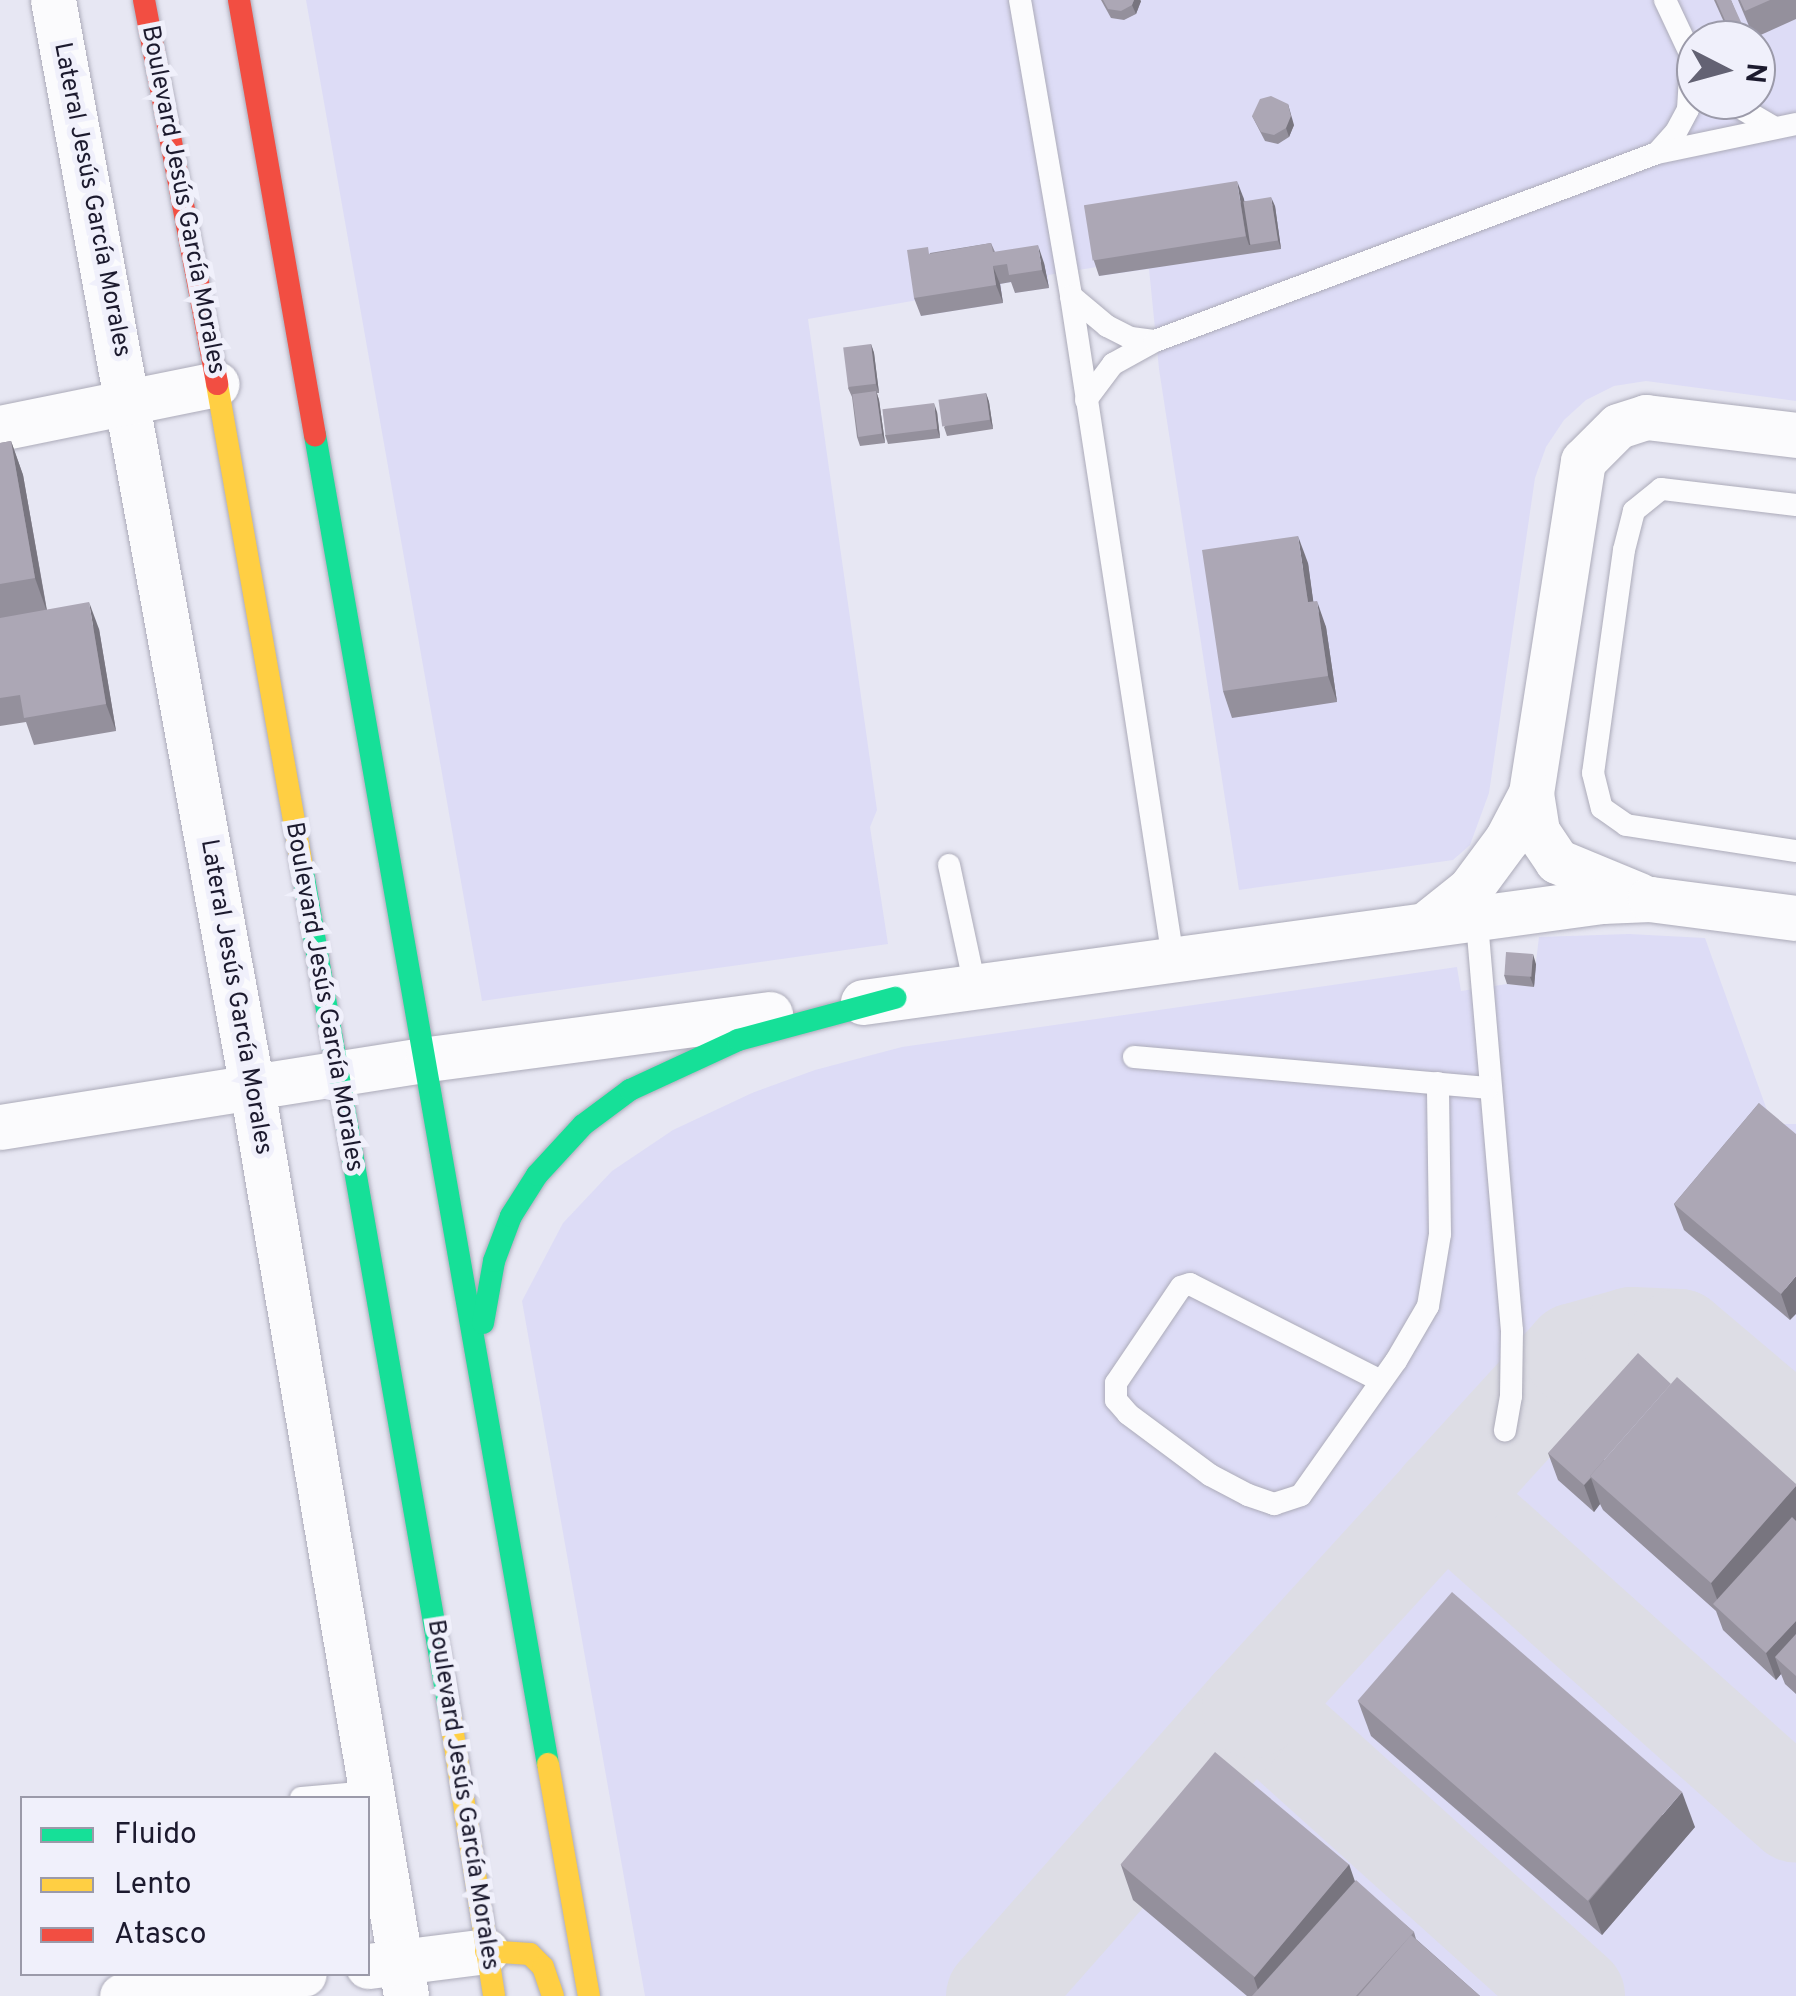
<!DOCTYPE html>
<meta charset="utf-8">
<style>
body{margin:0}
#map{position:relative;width:1796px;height:1996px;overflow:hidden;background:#e7e7f3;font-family:Overpass,sans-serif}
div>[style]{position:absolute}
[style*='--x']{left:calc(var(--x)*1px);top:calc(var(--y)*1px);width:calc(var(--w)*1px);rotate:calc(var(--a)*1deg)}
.built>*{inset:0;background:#dddcf6}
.taxiway>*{height:102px;margin:-51px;padding:0 51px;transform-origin:51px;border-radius:51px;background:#dddde5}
.roads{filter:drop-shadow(0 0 2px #acabb9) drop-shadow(0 0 2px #acabb9)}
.lane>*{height:22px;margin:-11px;padding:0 11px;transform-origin:11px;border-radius:11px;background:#fbfbfd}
.street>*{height:45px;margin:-22.5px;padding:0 22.5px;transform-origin:22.5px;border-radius:22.5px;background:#fbfbfd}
.fast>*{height:22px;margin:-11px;padding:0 11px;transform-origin:11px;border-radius:11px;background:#16e098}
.slow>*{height:22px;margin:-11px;padding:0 11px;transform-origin:11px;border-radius:11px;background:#ffcf43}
.jam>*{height:22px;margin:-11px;padding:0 11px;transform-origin:11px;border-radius:11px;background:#f24e42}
.wall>*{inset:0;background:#94909c}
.shaded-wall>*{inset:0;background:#78757f}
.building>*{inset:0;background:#aca7b5;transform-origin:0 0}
span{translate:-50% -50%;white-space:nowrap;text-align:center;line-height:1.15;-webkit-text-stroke:10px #f0f0fb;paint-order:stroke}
.street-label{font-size:25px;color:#1c1a2e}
.legend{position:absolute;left:20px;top:1796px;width:350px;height:180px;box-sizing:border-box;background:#f0f0fb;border:2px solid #9b9aa9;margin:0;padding:12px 18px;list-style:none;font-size:30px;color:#1c1a2e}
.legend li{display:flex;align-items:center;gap:20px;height:50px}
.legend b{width:50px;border:2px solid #9b9aa9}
.north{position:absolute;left:1676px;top:20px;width:100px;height:100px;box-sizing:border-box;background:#f0f0fb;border:2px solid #9b9aa9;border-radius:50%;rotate:96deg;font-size:28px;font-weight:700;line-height:40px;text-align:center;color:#1c1a2e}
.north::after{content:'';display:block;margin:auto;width:35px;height:45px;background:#636273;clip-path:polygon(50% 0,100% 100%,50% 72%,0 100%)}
</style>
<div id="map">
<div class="built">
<i style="clip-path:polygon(evenodd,306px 0,1796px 0,1796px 401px,1646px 381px,1614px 386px,1586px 400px,1564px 420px,1546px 447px,1535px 478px,1489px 793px,1470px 845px,1453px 860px,1239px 890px,1159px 369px,1149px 269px,1099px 276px,1097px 267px,1048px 275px,1049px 288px,1015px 293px,1013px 282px,1001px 284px,1003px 303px,921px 316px,918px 300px,808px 319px,877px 810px,870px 827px,888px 944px,482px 1001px,306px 0,1696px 40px,1756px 40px,1756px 100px,1696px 100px,1696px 40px)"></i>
<i style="clip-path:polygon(1629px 934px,1705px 938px,1772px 1124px,1796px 1124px,1796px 1996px,645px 1996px,522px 1301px,563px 1223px,612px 1171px,673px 1130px,752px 1093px,815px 1070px,902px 1047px,1457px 967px,1461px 991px,1507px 984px,1533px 986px,1539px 937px)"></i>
</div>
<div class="taxiway">
<i style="--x:1444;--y:1497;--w:472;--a:41.8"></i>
<i style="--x:1253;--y:1707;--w:432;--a:42"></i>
<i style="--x:997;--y:1996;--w:386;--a:-48.5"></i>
<i style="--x:1253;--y:1707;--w:478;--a:-47.6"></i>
<i style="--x:1575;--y:1354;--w:59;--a:-15.7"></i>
<i style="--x:1632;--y:1338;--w:47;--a:2.4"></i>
<i style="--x:1679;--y:1340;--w:153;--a:40.2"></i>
</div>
<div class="roads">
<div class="lane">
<i style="--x:1020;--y:0;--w:300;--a:80.2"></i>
<i style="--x:1071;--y:296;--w:671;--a:81.25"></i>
<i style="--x:1665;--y:0;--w:73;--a:64.8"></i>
<i style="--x:1727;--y:100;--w:53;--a:30.4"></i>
<i style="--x:1657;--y:153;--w:28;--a:-48"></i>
<i style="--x:1676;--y:132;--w:26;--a:-62"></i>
<i style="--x:1688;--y:109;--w:48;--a:-86.4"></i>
<i style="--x:1071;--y:296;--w:47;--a:39.8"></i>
<i style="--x:1107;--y:326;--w:27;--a:27"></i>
<i style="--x:1131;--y:338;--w:23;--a:7"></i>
<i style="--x:1086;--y:400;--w:45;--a:-53.1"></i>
<i style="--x:1113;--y:364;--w:48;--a:-28.7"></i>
<i style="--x:1155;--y:341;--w:536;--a:-20.53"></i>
<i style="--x:1657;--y:153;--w:142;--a:-11.8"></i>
<i style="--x:1796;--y:505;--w:136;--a:-173.2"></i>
<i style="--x:1661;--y:489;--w:35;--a:141"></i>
<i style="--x:1634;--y:511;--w:40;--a:104.4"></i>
<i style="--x:1624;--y:550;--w:225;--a:97.9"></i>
<i style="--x:1593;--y:773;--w:36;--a:76"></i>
<i style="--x:1602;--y:808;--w:29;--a:35"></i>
<i style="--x:1626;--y:825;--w:172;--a:8.7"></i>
<i style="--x:949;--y:865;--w:124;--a:77.9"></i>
<i style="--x:1476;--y:911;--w:422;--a:85.1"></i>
<i style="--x:1512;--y:1331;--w:65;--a:90.9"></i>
<i style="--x:1511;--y:1396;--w:35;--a:100"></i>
<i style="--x:1134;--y:1057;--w:355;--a:5"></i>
<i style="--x:1381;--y:1381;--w:214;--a:-153.1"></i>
<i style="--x:1190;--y:1284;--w:9;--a:162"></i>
<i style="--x:1181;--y:1287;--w:116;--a:124.1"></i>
<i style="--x:1116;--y:1383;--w:17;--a:90"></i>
<i style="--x:1116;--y:1400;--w:18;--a:49"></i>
<i style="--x:1128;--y:1414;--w:102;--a:36.6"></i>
<i style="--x:1210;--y:1475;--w:43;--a:27.8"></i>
<i style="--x:1248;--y:1495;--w:28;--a:19"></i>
<i style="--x:1274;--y:1504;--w:28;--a:-18"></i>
<i style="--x:1301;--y:1495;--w:164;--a:-54.7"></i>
<i style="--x:1396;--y:1361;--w:64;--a:-59.8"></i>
<i style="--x:1428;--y:1306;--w:73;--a:-80.5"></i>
<i style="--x:1440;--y:1234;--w:151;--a:-90.8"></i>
<i style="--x:301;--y:1798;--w:70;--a:-4.9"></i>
</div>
<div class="street">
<i style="--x:53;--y:0;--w:1106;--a:79.63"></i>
<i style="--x:252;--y:1088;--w:921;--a:80.37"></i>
<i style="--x:0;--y:428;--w:221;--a:-11.5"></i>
<i style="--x:1639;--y:895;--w:89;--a:-157.5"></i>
<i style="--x:1557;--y:861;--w:36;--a:-124"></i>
<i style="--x:1537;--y:831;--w:38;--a:-99"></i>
<i style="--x:1531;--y:793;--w:336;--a:-81.1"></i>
<i style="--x:1583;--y:461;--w:49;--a:-45"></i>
<i style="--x:1618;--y:426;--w:29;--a:-18"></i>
<i style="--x:1646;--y:417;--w:151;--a:6.8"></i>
<i style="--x:1426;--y:924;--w:56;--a:-38.5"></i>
<i style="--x:1470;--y:889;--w:62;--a:-53.5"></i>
<i style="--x:1507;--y:839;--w:52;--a:-62.4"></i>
<i style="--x:863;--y:1002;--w:746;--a:-7.78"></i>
<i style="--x:1602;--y:901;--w:48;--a:-2.4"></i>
<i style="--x:1650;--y:899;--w:147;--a:7.4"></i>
<i style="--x:0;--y:1127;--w:433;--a:-9"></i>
<i style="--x:428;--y:1059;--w:345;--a:-7.5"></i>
<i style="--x:368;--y:1966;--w:119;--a:-7.2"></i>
<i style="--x:122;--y:1996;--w:183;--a:-6.9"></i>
</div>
<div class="fast">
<i style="--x:315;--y:435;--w:1349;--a:80.06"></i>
<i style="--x:302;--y:867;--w:860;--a:80.09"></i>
<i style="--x:483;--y:1323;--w:63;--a:-79.9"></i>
<i style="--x:494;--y:1261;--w:48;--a:-69.3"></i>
<i style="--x:511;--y:1216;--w:49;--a:-57.6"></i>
<i style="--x:537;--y:1175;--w:68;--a:-47.4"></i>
<i style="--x:583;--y:1125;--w:59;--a:-36.7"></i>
<i style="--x:630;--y:1090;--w:119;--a:-24.8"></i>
<i style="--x:738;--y:1040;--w:163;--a:-15"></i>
</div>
<div class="slow">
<i style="--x:217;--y:384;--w:490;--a:80"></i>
<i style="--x:450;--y:1714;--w:285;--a:81.1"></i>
<i style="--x:548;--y:1764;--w:236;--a:80"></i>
<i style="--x:486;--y:1951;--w:44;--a:3.9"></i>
<i style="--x:530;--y:1954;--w:18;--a:45"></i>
<i style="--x:543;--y:1967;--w:31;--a:71"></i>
</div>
<div class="jam">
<i style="--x:144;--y:0;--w:391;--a:79.2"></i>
<i style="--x:239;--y:0;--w:442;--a:80.1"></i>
</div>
</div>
<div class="wall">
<i style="clip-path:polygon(1101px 0,1140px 0,1141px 1px,1136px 14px,1124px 20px,1111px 18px)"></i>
<i style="clip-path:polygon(1714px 0,1731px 0,1747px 40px,1732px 40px)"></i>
<i style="clip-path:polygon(1738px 0,1796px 0,1796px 19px,1754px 38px)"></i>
<i style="clip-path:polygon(1252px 116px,1294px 125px,1289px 137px,1278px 144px,1265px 141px)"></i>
<i style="clip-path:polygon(1244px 201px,1275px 206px,1281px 249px,1099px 276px,1093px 258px)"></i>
<i style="clip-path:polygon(991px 243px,995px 252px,1044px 263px,1049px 288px,1015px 293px,1011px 282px,1000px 284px,1003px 303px,921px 316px,914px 298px,930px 253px)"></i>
<i style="clip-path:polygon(871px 344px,874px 353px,879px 393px,877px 393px,879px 400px,885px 443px,860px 446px,857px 437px,852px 397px,848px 388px)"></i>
<i style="clip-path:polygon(986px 393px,989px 402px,993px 429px,947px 436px,944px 427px)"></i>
<i style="clip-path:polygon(937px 412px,940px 438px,888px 444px,885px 435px)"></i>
<i style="clip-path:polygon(11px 441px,23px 475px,47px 610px,99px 629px,116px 731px,34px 745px,26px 722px,0 726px,0 443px)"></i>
<i style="clip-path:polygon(1308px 563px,1313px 601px,1326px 627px,1337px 702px,1232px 718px,1223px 691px)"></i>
<i style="clip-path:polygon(1536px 964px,1534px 987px,1507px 984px,1504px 975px)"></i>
<i style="clip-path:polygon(1759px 1103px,1790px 1320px,1684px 1230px,1674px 1204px)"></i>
<i style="clip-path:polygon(1548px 1453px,1796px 1484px,1796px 1694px,1785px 1684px,1781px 1674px,1776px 1680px,1723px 1630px,1716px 1611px,1603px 1510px,1600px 1504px,1594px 1512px,1558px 1480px)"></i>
<i style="clip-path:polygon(1358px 1701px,1695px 1827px,1602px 1935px,1371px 1736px)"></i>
<i style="clip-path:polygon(1121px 1865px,1355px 1881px,1414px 1932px,1416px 1939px,1480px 1996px,1247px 1996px,1133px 1900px)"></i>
</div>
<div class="shaded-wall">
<i style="clip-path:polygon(1134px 0,1140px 0,1141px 1px,1136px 14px,1132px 5px)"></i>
<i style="clip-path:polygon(1288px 104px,1294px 125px,1289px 137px,1286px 128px)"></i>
<i style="clip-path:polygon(1237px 181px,1244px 199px,1251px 245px,1249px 245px,1246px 236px)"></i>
<i style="clip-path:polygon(1271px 197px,1275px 206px,1281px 249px,1278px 240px)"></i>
<i style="clip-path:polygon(1038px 245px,1044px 263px,1049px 288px,1042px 270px)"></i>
<i style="clip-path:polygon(993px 266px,1000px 284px,1003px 303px,996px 285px)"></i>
<i style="clip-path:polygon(871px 344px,874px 353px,879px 393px,876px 384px)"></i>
<i style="clip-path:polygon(876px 391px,879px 400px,885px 443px,882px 434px)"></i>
<i style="clip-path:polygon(986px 393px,989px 402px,993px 429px,990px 420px)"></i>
<i style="clip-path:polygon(934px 403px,937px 412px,940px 438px,937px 429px)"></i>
<i style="clip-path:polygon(11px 441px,23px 475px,47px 612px,35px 578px)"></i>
<i style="clip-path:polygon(1298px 536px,1308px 563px,1317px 628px,1308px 602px)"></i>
<i style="clip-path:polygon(1317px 601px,1326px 627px,1337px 702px,1328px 676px)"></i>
<i style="clip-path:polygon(89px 602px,99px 629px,116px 731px,106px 704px)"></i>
<i style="clip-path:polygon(1533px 954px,1536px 964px,1534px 987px,1530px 977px)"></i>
<i style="clip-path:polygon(1796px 1276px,1796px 1314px,1790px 1320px,1781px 1294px)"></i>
<i style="clip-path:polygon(1591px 1478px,1600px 1504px,1594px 1512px,1584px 1485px)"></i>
<i style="clip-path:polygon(1796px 1486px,1796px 1535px,1721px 1610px,1711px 1583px)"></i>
<i style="clip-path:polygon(1796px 1621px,1796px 1658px,1775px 1657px,1781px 1674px,1776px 1680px,1766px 1653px)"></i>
<i style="clip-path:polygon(1682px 1792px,1695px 1827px,1602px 1935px,1589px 1901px)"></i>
<i style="clip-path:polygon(1349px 1864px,1361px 1899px,1260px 1996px,1254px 1978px)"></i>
</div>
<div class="building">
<i style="clip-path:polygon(1103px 0,1134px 0,1132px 5px,1121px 11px,1108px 9px)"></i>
<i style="clip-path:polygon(1716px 0,1731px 0,1741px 22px,1728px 27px)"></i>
<i style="clip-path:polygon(1740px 0,1770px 0,1745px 11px)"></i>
<i style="clip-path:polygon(1271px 96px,1288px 104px,1291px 116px,1286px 128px,1274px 135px,1261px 132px,1252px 116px,1260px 99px)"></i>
<i style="left:1237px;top:181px;width:56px;height:155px;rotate:81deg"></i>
<i style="left:1271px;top:197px;width:44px;height:28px;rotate:81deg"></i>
<i style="clip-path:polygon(991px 243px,993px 252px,1038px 245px,1042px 270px,1009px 275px,1007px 264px,993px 266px,996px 285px,914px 298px,907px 250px,928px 247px,929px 254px)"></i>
<i style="left:871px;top:344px;width:40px;height:28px;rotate:83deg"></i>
<i style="left:876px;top:391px;width:43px;height:24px;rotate:82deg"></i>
<i style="left:986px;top:393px;width:27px;height:48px;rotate:82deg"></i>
<i style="left:934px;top:403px;width:26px;height:52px;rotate:83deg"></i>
<i style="clip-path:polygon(11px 441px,35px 578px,0 584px,0 443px)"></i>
<i style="clip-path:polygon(1298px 536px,1308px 602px,1317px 601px,1328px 676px,1223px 691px,1202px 550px)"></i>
<i style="clip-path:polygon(89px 602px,106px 704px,24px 718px,20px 695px,0 698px,0 618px)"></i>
<i style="left:1506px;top:952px;width:27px;height:23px;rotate:4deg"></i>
<i style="clip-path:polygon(1759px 1103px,1796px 1134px,1796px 1276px,1781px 1294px,1674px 1204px)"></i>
<i style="clip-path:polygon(1638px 1353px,1671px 1384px,1590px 1476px,1591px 1477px,1584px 1485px,1548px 1453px)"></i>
<i style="clip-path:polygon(1677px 1377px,1796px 1484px,1796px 1486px,1711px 1583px,1590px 1476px)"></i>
<i style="clip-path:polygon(1792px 1517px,1796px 1521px,1796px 1621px,1766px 1653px,1713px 1604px)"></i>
<i style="left:1452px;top:1592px;width:305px;height:144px;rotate:41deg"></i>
<i style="clip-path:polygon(1796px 1634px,1796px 1676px,1775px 1657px)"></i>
<i style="left:1215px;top:1752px;width:175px;height:147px;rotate:40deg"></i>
<i style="clip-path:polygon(1356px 1880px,1414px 1932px,1356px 1996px,1252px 1996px)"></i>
<i style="clip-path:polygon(1411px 1935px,1480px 1996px,1358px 1996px)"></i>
</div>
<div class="street-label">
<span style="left:91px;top:200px;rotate:79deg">Lateral Jesús García Morales</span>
<span style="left:182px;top:200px;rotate:79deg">Boulevard Jesús García Morales</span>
<span style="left:235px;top:997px;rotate:80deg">Lateral Jesús García Morales</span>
<span style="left:323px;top:997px;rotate:80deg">Boulevard Jesús García Morales</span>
<span style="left:462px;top:1795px;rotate:81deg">Boulevard Jesús García Morales</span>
</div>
<ul class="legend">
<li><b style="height:12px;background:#16e098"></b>Fluido</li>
<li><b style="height:12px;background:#ffcf43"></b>Lento</li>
<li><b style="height:12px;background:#f24e42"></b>Atasco</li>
</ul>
<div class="north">N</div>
</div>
